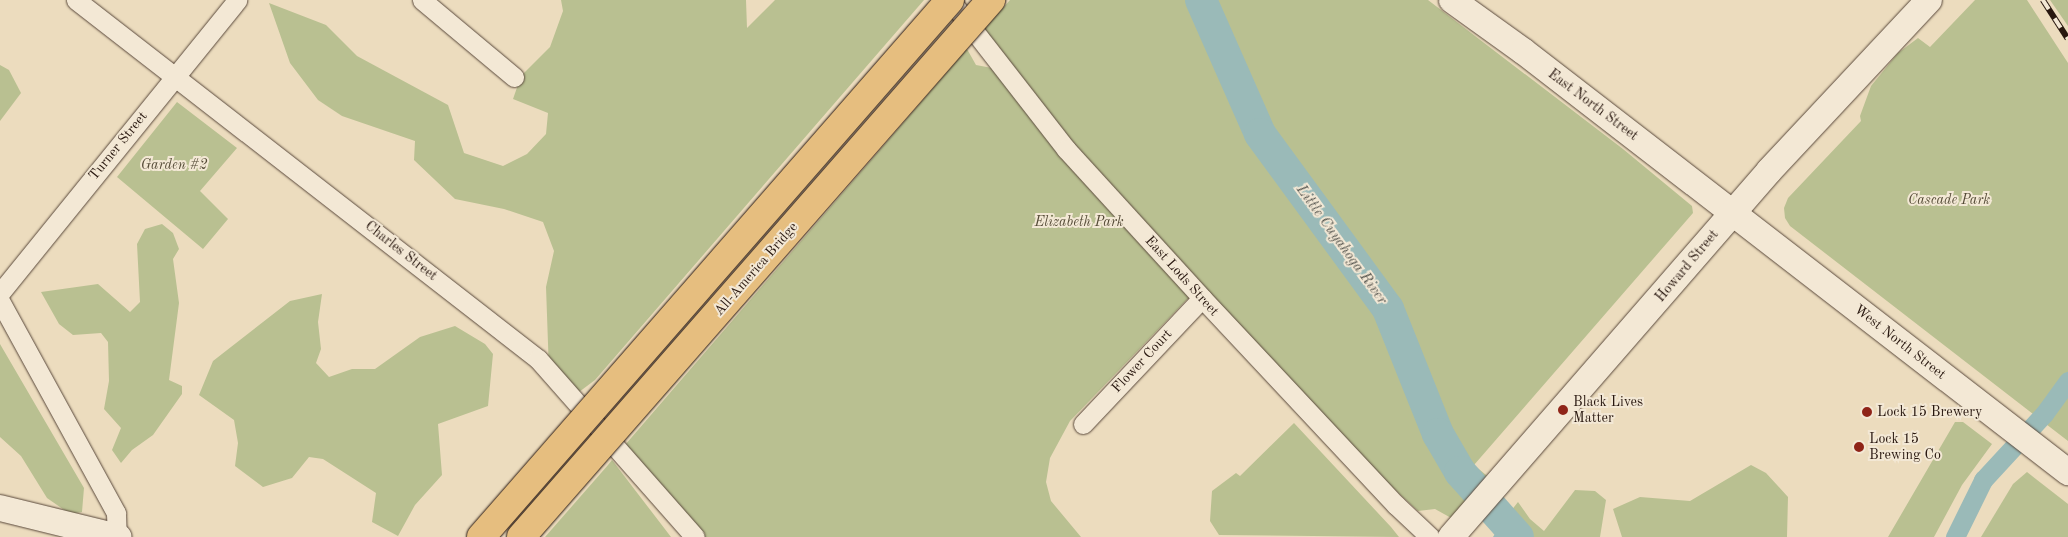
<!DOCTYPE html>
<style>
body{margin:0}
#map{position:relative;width:2068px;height:537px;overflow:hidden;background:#ecdcbe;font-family:"Old Standard TT",serif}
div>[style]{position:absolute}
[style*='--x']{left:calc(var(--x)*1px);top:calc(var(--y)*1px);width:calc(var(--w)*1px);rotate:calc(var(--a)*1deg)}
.green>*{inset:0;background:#b9c091}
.water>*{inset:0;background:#9abab8}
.canal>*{height:19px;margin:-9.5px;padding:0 9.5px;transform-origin:9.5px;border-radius:9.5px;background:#9abab8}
.river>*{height:32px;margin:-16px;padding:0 16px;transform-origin:16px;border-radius:16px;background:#9abab8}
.roads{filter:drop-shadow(0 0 1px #59483b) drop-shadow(0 0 1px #59483b)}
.street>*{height:19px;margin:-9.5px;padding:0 9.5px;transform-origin:9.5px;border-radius:9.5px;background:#f3e8d5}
.secondary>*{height:26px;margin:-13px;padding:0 13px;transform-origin:13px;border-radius:13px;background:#f3e8d5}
.rail>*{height:5.5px;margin-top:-2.75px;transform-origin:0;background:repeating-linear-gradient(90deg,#f3e8d5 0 11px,#28170f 0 22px);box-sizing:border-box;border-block:1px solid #28170f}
.bridges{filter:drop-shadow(0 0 1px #28170f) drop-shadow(0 0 1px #28170f)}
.primary-bridge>*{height:28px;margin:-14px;padding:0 14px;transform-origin:14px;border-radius:14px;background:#e6be7f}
.dots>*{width:14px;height:14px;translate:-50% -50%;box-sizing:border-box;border:2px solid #f3e8d5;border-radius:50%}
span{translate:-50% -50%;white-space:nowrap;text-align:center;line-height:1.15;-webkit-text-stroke:4px #f3e8d5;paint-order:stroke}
.street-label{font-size:14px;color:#28170f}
.park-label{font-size:14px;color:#544a36;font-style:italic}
.poi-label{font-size:14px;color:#28170f}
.left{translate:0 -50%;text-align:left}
.water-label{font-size:15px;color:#50504a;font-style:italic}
</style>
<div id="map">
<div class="green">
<i style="clip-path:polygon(561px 0,746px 0,747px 28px,775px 0,924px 0,595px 380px,571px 398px,549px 372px,546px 287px,554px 251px,543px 222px,504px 209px,455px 199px,414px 160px,415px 141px,342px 116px,318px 100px,290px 63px,269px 3px,326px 25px,357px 56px,448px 105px,464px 153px,503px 166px,527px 154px,546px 134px,548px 113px,513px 99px,521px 76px,550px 47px,563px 11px)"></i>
<i style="clip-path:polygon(1010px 0,1428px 0,1623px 149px,1692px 206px,1693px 213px,1474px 465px,1497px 484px,1462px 524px,1435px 509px,1418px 511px,1351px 450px,1202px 284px,1070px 421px,1050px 458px,1046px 482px,1051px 501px,1081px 537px,705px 537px,625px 445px,967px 49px,976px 65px,1013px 72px,982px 32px)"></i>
<i style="clip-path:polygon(1975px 0,2027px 0,2068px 63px,2068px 441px,1790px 226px,1785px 218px,1784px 208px,1788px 198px,1861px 121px,1860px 116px,1871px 86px,1898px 53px,1918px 38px,1930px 47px)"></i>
<i style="clip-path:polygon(2050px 0,2068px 0,2068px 26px)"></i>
<i style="clip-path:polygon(0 65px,9px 70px,21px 93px,0 121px)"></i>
<i style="clip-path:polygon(177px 102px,237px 148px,200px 191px,228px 219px,203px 249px,117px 177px)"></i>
<i style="clip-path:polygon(162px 224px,173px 233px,179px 249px,173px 259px,179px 303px,169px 380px,182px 386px,182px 394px,153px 435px,132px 450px,121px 463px,112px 450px,121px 428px,104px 409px,109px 381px,108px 342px,101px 333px,73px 335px,59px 324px,41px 292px,98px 284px,130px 312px,140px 302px,137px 244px,145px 229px)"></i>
<i style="clip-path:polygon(322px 294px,318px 322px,321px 349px,316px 363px,329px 377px,352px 369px,375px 369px,420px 337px,455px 326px,485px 344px,493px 354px,488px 406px,438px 424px,442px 475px,415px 505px,398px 536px,372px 522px,376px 493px,323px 459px,309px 457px,292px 478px,263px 487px,235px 466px,238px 443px,234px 420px,199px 395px,213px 361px,290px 301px)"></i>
<i style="clip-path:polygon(0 344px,84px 488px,82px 512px,70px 514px,47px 498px,21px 456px,0 437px)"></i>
<i style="clip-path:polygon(1955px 422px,1963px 422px,1992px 444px,1962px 485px,1934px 537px,1888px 537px)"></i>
<i style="clip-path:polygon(1294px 423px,1391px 527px,1399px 537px,1219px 535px,1210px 521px,1212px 491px,1236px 473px,1240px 476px)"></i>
<i style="clip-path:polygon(612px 460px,671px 537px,545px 537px,608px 465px)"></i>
<i style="clip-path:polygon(1751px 465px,1766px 473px,1788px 497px,1787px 537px,1622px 537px,1613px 509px,1640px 497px,1690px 501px)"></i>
<i style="clip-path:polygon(2027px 472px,2068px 504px,2068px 537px,1981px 537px,2013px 484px)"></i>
<i style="clip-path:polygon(1575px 490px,1595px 491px,1606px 500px,1600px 537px,1518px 537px,1503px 521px,1518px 502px,1530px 519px,1544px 531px)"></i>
</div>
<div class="water">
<i style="clip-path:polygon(1503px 521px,1507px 525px,1518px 537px,1493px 537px)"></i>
</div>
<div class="canal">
<i style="--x:1955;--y:537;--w:64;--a:-63.8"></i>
<i style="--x:1983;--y:480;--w:90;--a:-47.3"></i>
<i style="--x:2044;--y:414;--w:41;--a:-54"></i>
</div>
<div class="river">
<i style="--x:1201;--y:0;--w:146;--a:66.2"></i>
<i style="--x:1260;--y:134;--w:217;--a:53.8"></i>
<i style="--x:1388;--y:309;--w:135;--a:68.2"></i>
<i style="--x:1438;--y:434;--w:44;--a:59.9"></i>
<i style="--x:1460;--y:472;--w:87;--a:48.3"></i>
</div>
<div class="roads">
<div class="street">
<i style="--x:76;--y:0;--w:585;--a:37.85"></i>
<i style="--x:538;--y:359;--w:237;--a:48.6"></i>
<i style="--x:422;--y:0;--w:120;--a:39.9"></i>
<i style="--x:950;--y:0;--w:189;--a:52.1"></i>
<i style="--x:1066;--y:149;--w:202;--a:47.6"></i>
<i style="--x:1202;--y:298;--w:284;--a:46.9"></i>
<i style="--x:1396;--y:505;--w:47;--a:43.3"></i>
<i style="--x:0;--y:293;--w:377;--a:-51"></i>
<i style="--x:0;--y:301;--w:242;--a:61.3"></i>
<i style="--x:116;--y:513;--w:24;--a:88"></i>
<i style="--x:1083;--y:424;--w:173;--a:-46.6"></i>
</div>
<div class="secondary">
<i style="--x:1452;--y:0;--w:87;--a:35.7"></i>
<i style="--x:1523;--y:51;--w:689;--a:37.69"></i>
<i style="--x:0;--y:508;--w:122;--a:13.8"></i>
<i style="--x:1451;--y:537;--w:485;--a:-49"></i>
<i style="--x:1769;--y:171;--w:234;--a:-46.9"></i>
</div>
</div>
<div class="rail">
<i style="--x:2043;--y:0;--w:46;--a:57.3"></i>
</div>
<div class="bridges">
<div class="primary-bridge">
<i style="--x:481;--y:537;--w:713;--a:-48.87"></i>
<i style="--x:521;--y:537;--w:714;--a:-48.81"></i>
</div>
</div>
<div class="dots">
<i style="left:1563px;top:410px;background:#8f2418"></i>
<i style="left:1867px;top:412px;background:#8f2418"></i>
<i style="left:1859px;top:447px;background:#8f2418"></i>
</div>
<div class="street-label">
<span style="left:1593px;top:105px;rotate:37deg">East North Street</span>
<span style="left:118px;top:146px;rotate:-51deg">Turner Street</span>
<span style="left:401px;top:251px;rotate:38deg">Charles Street</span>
<span style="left:1687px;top:266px;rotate:-50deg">Howard Street</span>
<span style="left:756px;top:269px;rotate:-49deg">All-America Bridge</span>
<span style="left:1182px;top:276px;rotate:48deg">East Lods Street</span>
<span style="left:1900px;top:342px;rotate:38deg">West North Street</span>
<span style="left:1142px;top:361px;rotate:-47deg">Flower Court</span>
</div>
<div class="park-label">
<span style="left:174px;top:165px">Garden #2</span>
<span style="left:1949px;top:200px">Cascade Park</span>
<span style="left:1079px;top:222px">Elizabeth Park</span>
</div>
<div class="poi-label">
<span class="left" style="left:1573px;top:410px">Black Lives<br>Matter</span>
<span class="left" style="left:1877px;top:412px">Lock 15 Brewery</span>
<span class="left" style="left:1869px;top:447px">Lock 15<br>Brewing Co</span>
</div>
<div class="water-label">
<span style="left:1341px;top:245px;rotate:54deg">Little Cuyahoga River</span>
</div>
</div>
